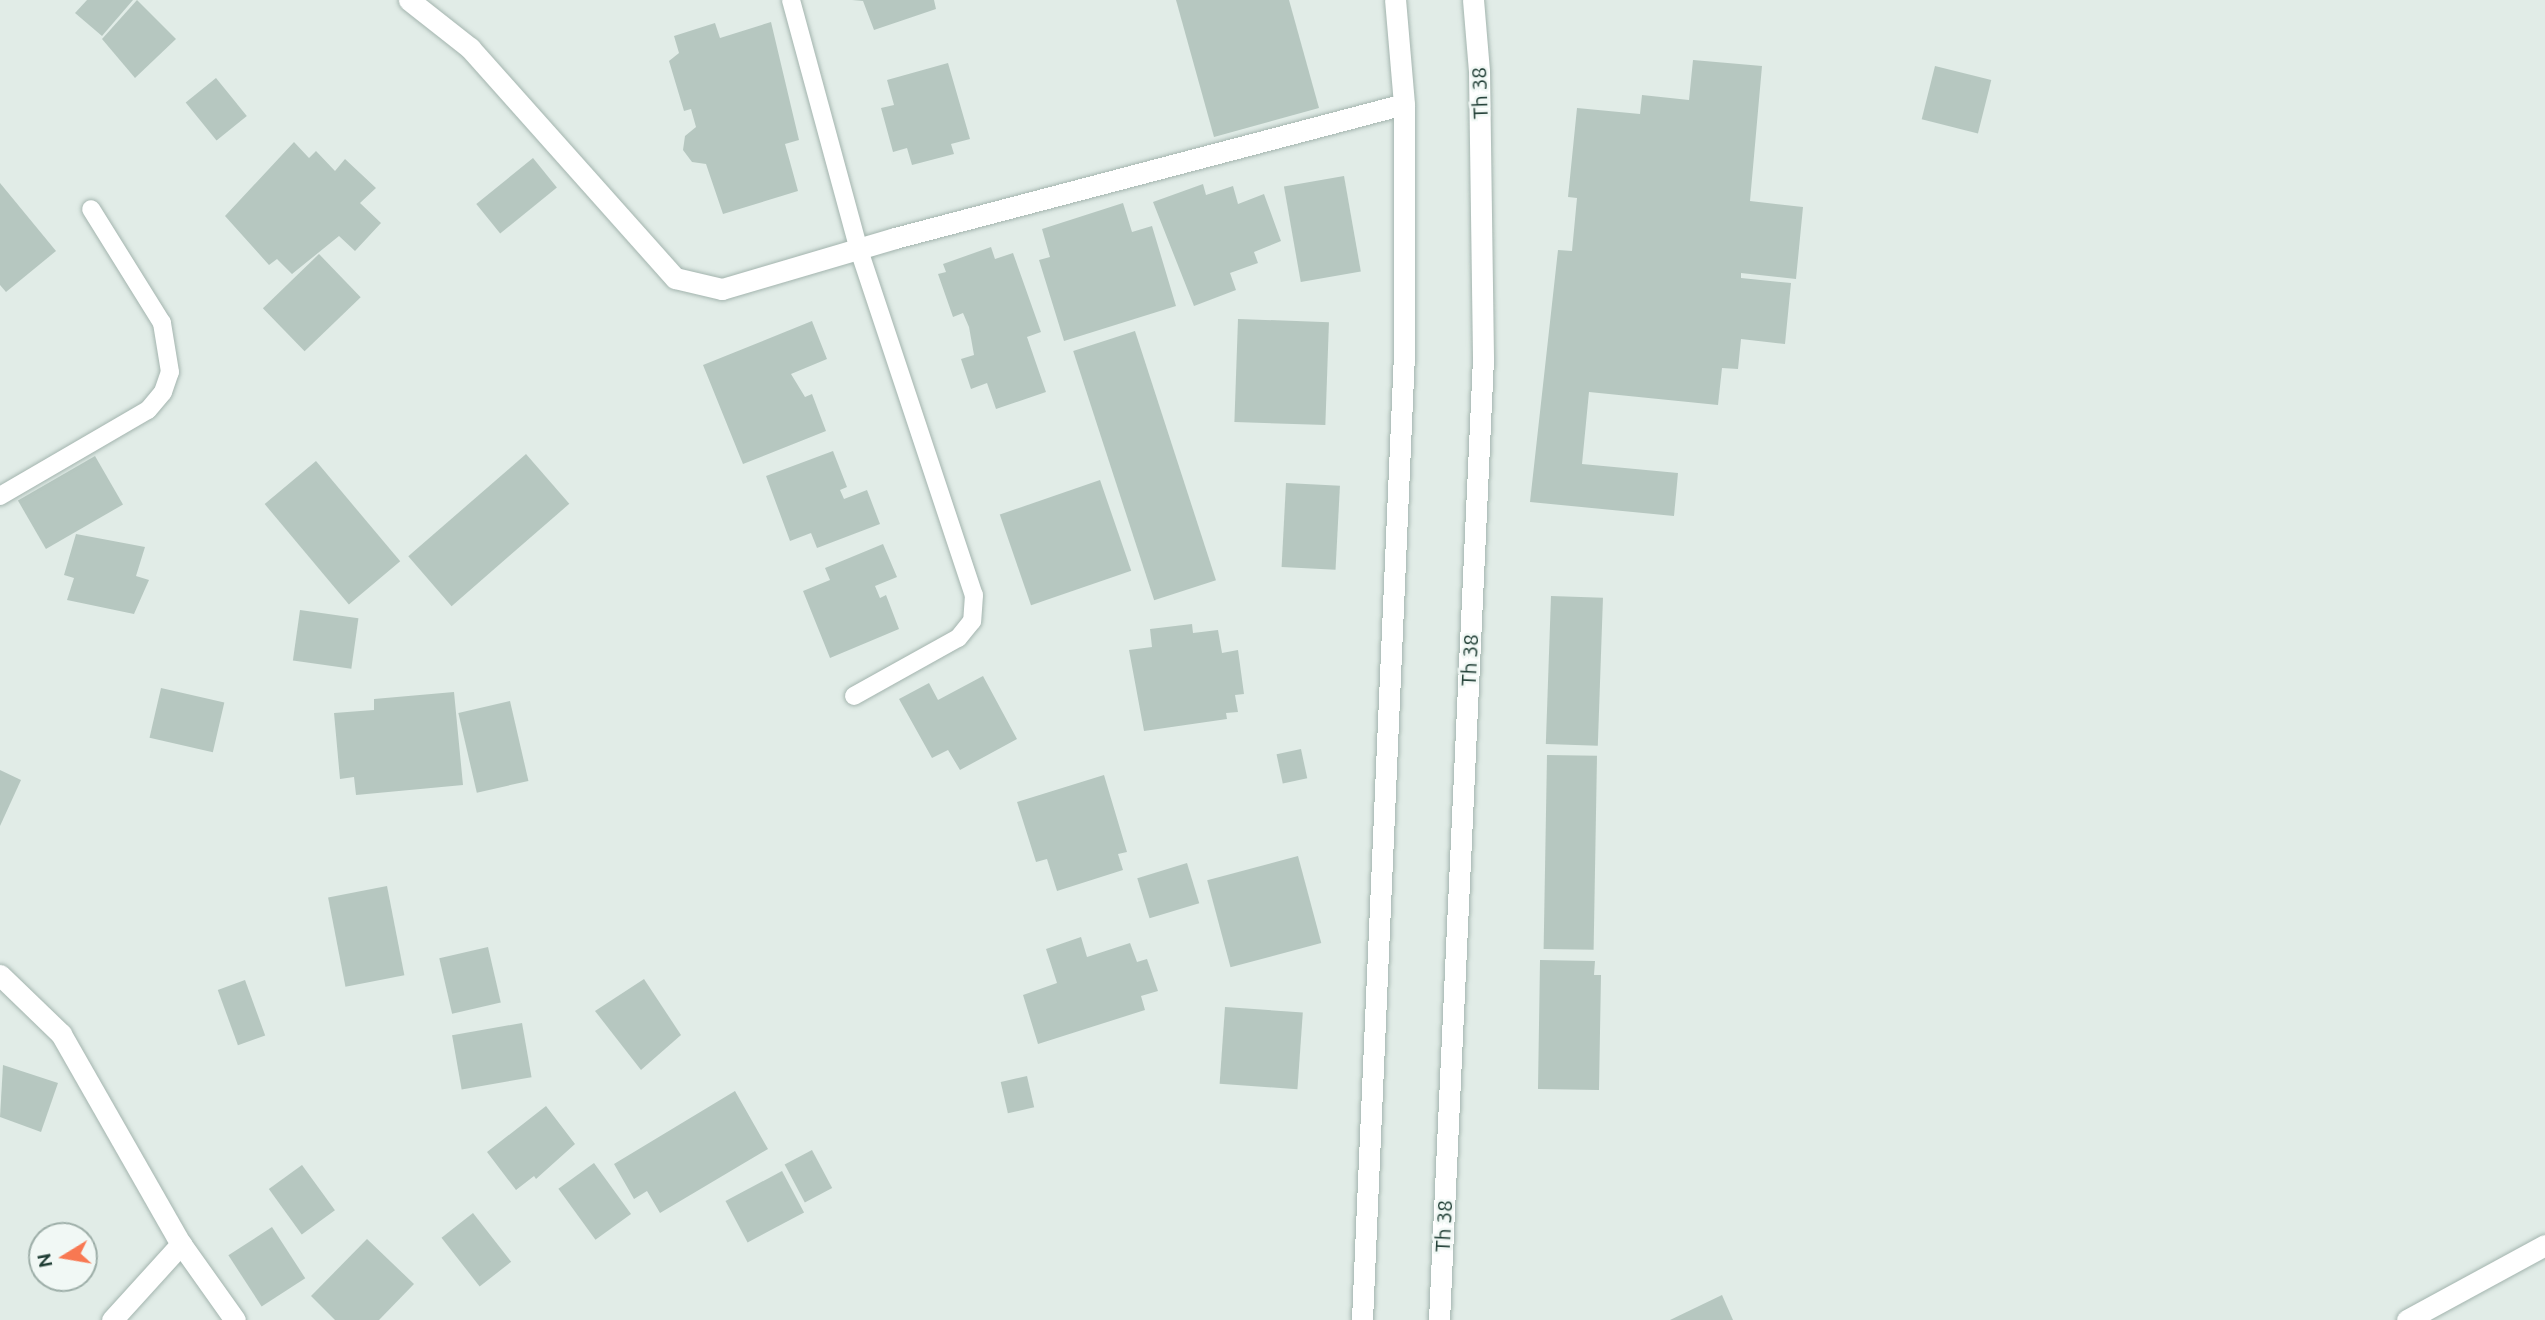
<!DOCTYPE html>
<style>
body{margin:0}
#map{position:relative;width:2545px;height:1320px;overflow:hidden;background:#e1ece7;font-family:Ubuntu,sans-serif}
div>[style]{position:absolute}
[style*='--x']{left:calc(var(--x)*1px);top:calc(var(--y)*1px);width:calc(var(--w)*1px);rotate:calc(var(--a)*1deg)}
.building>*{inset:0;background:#b6c7c0;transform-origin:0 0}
.roads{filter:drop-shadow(0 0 2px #a3b4ae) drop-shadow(0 0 2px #a3b4ae)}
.service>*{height:18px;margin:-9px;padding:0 9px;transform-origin:9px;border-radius:9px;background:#fff}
.minor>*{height:21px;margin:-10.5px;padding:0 10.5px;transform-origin:10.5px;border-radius:10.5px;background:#fff}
.tertiary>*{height:21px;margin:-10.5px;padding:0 10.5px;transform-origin:10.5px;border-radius:10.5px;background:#fff}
span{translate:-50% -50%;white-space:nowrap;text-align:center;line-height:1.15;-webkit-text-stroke:5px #f1f8f5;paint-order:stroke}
.street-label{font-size:21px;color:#203e35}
.north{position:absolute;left:28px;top:1222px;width:70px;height:70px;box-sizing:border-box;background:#f1f8f5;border:2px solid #9daea8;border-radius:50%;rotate:259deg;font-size:19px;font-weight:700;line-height:28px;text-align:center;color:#203e35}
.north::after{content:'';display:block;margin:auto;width:24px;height:32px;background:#f87852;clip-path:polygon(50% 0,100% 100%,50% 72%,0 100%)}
</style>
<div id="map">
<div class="building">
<i style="clip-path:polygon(87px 0,133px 0,102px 36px,75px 13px)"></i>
<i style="clip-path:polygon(137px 0,176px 39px,135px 78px,102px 39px)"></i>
<i style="clip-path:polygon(852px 0,934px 0,936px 9px,874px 30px,863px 1px)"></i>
<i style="clip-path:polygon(1176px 0,1289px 0,1319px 108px,1214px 137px)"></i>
<i style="clip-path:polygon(771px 22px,799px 140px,785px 144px,798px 191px,723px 214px,706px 164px,692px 162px,683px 150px,685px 136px,696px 127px,691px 109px,684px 111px,669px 61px,679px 53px,674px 36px,715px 23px,720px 38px)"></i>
<i style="clip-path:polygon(1693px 60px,1762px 66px,1750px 201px,1803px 207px,1796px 279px,1741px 273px,1741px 278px,1791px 283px,1785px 344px,1741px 339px,1738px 369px,1722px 368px,1718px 405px,1589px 392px,1582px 464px,1678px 473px,1674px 516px,1530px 502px,1558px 250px,1572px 251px,1577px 198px,1568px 197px,1577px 108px,1640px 114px,1642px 95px,1689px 100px)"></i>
<i style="clip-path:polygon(948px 63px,970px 139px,951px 144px,954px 154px,912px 165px,907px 148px,893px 152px,881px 108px,894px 105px,887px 80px)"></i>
<i style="left:1935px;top:66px;width:58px;height:55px;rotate:14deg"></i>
<i style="left:216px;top:78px;width:49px;height:39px;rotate:51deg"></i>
<i style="clip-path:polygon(294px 142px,309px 158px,316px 151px,335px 171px,345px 159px,376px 188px,360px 203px,381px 223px,355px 251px,339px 236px,292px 274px,277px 259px,269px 265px,225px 216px)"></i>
<i style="left:533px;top:158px;width:38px;height:73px;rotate:51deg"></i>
<i style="left:1344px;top:176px;width:97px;height:61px;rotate:80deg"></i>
<i style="clip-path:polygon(0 183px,56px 251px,6px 292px,0 285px)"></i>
<i style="clip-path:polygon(1203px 184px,1206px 195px,1233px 186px,1238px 204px,1264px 194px,1281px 241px,1254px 252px,1258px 263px,1230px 273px,1236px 290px,1194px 306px,1153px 202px)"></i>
<i style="clip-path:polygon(1123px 203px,1132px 232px,1152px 226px,1176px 306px,1064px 341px,1039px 260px,1050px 257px,1042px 229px)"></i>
<i style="clip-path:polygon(991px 247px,995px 259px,1013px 253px,1041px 332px,1027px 337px,1046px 392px,996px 409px,987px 383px,971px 389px,961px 359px,974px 355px,969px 327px,963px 313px,953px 317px,938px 274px,946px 272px,943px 264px)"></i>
<i style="left:319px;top:254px;width:60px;height:78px;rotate:46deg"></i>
<i style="left:1238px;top:319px;width:91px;height:103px;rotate:2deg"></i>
<i style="clip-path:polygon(812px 321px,827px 359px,791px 374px,805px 397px,812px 394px,826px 431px,743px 464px,703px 365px)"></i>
<i style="left:1135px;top:331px;width:262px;height:65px;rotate:72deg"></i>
<i style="clip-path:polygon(833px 451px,847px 487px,840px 490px,844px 499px,867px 490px,880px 524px,817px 548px,811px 533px,790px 541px,766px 476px)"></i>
<i style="left:526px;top:454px;width:66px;height:156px;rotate:49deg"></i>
<i style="left:95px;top:456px;width:56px;height:89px;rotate:60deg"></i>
<i style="left:316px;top:461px;width:131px;height:67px;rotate:50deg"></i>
<i style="left:1100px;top:480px;width:96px;height:106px;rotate:71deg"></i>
<i style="left:1286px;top:483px;width:54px;height:84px;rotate:3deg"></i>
<i style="clip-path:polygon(76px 534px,145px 547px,136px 576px,149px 580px,134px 614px,67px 600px,74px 578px,64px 575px)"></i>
<i style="clip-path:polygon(883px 544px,897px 577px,875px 586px,880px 598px,886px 595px,899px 629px,830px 658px,803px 591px,830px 580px,825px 568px)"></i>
<i style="left:1551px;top:596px;width:52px;height:148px;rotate:2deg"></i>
<i style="left:300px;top:610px;width:59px;height:51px;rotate:8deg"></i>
<i style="clip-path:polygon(1192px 624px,1193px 633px,1218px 630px,1222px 653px,1238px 650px,1244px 694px,1235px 695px,1238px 712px,1226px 713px,1227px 719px,1144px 731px,1129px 650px,1152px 647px,1150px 629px)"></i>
<i style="clip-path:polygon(983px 676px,1017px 739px,960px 770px,948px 750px,932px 758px,899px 699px,929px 683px,938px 700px)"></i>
<i style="left:161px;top:688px;width:65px;height:51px;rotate:13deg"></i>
<i style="clip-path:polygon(454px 692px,463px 785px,356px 795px,354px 777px,340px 779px,334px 713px,374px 710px,374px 699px)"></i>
<i style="left:510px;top:701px;width:82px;height:53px;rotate:77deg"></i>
<i style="left:1301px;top:749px;width:30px;height:25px;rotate:78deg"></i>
<i style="left:1547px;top:755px;width:50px;height:194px;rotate:1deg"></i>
<i style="clip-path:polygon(0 770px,21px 780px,0 826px)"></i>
<i style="clip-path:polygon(1104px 775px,1127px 852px,1118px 854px,1123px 870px,1057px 891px,1047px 859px,1036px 862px,1017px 802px)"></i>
<i style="left:1298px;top:856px;width:90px;height:94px;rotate:75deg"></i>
<i style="left:1187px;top:863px;width:42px;height:52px;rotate:73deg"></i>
<i style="left:387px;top:886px;width:91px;height:60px;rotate:79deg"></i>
<i style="clip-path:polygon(1081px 937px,1087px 957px,1130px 943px,1137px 962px,1147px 959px,1158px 991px,1141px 996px,1145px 1010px,1038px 1044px,1023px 995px,1057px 983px,1046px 949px)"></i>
<i style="left:488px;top:947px;width:57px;height:50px;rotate:77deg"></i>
<i style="clip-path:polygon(1540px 960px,1595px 961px,1594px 975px,1601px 975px,1599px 1090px,1538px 1089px)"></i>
<i style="clip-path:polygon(644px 979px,681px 1035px,641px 1070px,595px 1011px)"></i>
<i style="left:245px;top:980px;width:59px;height:29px;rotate:70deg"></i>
<i style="left:1225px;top:1007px;width:78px;height:77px;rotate:4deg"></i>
<i style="left:522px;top:1023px;width:55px;height:71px;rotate:80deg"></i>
<i style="clip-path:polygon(3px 1065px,58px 1083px,41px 1132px,0 1117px)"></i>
<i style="left:1027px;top:1076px;width:32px;height:27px;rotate:77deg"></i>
<i style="clip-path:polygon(735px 1091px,768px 1149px,660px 1213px,647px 1191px,634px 1199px,614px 1164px)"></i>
<i style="clip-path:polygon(546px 1106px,575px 1144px,536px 1179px,534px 1176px,516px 1190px,487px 1152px)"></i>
<i style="left:812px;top:1150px;width:43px;height:31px;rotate:62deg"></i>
<i style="left:594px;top:1163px;width:63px;height:44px;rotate:54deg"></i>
<i style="left:302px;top:1165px;width:56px;height:41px;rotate:54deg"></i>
<i style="left:782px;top:1171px;width:47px;height:64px;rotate:62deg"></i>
<i style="left:473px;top:1213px;width:62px;height:40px;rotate:52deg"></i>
<i style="left:272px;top:1227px;width:61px;height:52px;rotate:57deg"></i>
<i style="clip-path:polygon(367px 1239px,414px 1284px,379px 1320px,335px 1320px,311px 1296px)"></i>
<i style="clip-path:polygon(1722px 1295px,1733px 1320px,1670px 1320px)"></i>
</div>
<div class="roads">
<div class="service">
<i style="--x:791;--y:0;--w:259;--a:74.8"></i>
<i style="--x:859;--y:250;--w:364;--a:71.6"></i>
<i style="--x:974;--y:595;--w:26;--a:94"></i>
<i style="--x:972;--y:621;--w:22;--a:129"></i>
<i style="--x:958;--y:638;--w:119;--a:150.9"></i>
<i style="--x:0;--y:496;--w:171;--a:-30.2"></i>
<i style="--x:148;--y:410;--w:23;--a:-50"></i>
<i style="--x:163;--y:392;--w:21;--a:-71"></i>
<i style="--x:170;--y:372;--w:50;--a:-99.3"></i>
<i style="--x:162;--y:323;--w:134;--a:-121.9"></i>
</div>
<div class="minor">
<i style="--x:409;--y:0;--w:78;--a:38.2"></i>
<i style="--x:470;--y:48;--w:308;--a:48.3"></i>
<i style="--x:675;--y:278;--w:48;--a:13.2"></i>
<i style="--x:722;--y:289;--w:180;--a:-16.4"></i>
<i style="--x:895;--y:238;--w:526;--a:-14.75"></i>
<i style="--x:0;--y:975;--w:85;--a:44"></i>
<i style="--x:61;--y:1034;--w:242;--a:60.3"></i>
<i style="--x:181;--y:1244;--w:93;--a:54.6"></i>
<i style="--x:112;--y:1320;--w:103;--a:-47.8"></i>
<i style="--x:2407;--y:1320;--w:157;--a:-28.5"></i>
</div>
<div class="tertiary">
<i style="--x:1362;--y:1320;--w:967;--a:-87.51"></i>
<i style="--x:1404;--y:354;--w:250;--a:-90"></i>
<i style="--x:1404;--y:104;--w:104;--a:-94.9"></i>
<i style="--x:1439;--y:1320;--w:964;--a:-87.38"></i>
<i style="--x:1483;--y:357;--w:286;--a:-90.8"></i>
<i style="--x:1479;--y:71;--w:71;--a:-94.8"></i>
</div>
</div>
<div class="street-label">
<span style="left:1479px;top:93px;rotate:-92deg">Th 38</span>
<span style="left:1469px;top:660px;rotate:-87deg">Th 38</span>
<span style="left:1443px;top:1226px;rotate:-87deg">Th 38</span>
</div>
<div class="north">N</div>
</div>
